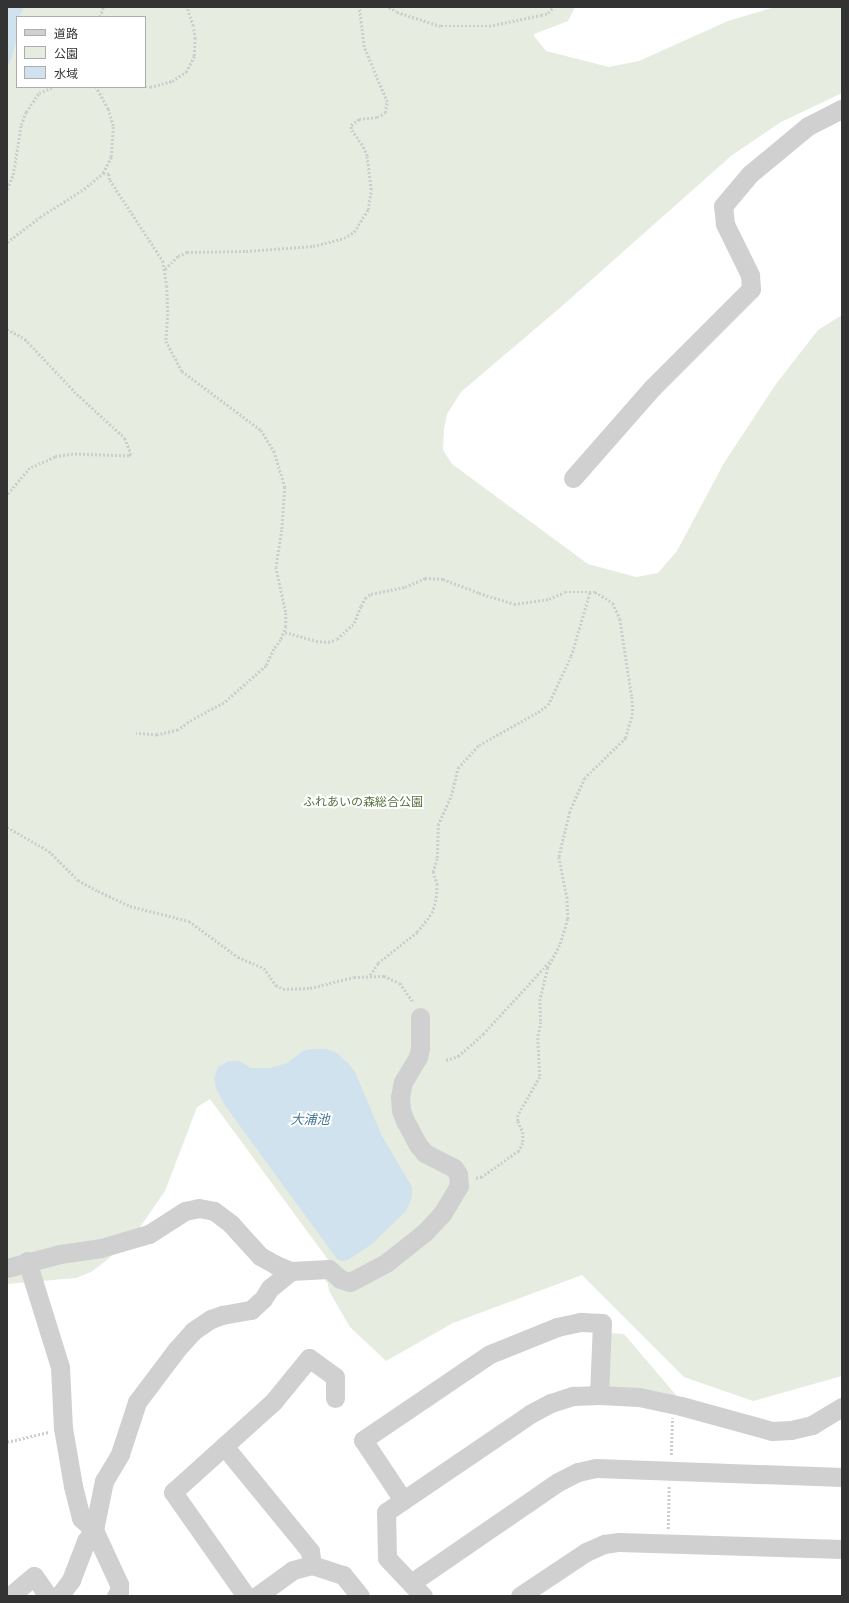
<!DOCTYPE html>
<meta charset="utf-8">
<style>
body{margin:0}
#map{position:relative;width:849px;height:1603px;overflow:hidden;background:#fff;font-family:"PT Sans Narrow","Noto Sans JP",sans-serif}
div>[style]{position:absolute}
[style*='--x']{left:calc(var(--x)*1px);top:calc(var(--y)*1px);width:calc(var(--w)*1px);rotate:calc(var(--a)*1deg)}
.green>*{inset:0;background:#e6ecdf}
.water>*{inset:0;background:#cfe2ee}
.path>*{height:2.5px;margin-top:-1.25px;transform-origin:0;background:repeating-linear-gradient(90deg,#cdcdcd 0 2px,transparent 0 4px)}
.minor>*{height:19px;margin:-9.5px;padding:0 9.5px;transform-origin:9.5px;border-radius:9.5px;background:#d0d0d0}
span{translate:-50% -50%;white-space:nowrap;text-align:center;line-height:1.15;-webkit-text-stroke:4px #fff;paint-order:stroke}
.park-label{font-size:12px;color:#56703f}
.water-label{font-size:13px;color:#3f7597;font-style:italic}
.frame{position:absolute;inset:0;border:8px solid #333;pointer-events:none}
.legend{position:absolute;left:16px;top:16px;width:130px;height:72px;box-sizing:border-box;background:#fff;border:1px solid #adadad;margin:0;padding:5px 7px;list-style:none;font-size:12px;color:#333}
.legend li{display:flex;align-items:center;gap:8px;height:20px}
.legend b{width:20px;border:1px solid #adadad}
</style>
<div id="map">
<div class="green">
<i style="clip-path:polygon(evenodd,7px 7px,575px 7px,568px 21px,534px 34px,534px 36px,546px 51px,609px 67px,639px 61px,728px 21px,775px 7px,842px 7px,842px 93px,781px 122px,731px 156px,562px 306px,461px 392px,447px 414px,444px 429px,443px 450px,452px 464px,588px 564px,636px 577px,658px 573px,677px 551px,724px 463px,776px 384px,818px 330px,842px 315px,842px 1376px,753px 1401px,684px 1377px,582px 1275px,453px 1323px,386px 1361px,350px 1327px,329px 1291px,328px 1283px,325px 1280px,327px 1276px,329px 1261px,210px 1099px,197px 1107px,165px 1191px,134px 1236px,107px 1260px,91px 1272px,76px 1278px,7px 1284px,7px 7px,17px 17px,145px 17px,145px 87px,17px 87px,17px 17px)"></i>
<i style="clip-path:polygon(610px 1333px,624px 1334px,681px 1401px,606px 1388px)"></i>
</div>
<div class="water">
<i style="clip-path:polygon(7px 7px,24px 7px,19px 17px,17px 17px,17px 37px,12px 57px,7px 68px)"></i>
<i style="clip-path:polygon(311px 1049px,327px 1049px,337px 1053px,348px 1063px,355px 1072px,382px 1136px,412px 1187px,412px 1197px,406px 1211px,372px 1244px,348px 1260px,342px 1261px,337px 1259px,224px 1104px,216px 1088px,214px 1078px,218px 1067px,229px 1061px,239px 1061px,251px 1068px,270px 1068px,287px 1063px,303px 1051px)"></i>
</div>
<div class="path">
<i style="--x:389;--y:7;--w:9;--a:32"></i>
<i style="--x:397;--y:12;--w:46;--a:17.7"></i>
<i style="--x:441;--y:26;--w:48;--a:0"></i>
<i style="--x:489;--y:26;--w:53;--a:-11.9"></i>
<i style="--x:541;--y:15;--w:7;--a:-16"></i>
<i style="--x:548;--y:13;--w:8;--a:-50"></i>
<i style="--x:100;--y:17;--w:10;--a:-73"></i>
<i style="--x:105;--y:87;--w:45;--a:0"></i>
<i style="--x:150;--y:87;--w:23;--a:-15"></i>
<i style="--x:172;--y:81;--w:17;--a:-33"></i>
<i style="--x:186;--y:72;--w:18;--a:-63"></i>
<i style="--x:194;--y:56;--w:17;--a:-87"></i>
<i style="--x:195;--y:39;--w:13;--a:-99"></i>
<i style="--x:193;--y:26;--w:20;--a:-108"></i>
<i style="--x:103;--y:173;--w:6;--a:9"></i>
<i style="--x:109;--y:174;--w:6;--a:81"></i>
<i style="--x:110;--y:180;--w:97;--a:56.8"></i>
<i style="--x:163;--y:261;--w:25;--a:81"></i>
<i style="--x:167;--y:286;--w:28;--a:88"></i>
<i style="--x:168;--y:314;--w:27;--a:94"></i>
<i style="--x:166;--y:341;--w:34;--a:62"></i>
<i style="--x:182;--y:371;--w:99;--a:36.8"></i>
<i style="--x:261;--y:430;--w:25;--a:58"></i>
<i style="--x:274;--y:451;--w:38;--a:73"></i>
<i style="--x:285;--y:487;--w:43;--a:94"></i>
<i style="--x:282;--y:530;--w:37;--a:99"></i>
<i style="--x:276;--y:567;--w:47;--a:77.7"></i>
<i style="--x:286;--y:613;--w:13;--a:90"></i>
<i style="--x:286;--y:626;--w:15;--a:110"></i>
<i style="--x:281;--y:640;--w:11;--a:128"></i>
<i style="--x:274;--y:649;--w:19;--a:115"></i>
<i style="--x:266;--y:666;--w:56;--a:138.6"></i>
<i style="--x:224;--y:703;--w:36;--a:152"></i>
<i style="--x:192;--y:720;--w:17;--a:144"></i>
<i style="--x:178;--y:730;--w:22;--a:167"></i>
<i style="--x:157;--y:735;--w:21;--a:-175"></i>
<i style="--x:7;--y:189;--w:15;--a:-67"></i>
<i style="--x:13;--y:175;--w:51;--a:-80.9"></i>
<i style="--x:21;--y:125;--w:14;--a:-69"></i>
<i style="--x:26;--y:112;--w:23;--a:-56"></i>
<i style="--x:39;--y:93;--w:15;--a:-23"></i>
<i style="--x:7;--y:242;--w:41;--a:-37.1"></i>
<i style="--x:40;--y:217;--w:52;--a:-32.5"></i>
<i style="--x:84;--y:189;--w:25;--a:-40"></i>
<i style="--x:103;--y:173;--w:18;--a:-63"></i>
<i style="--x:111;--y:157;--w:31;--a:-86"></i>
<i style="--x:113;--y:126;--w:18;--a:-106"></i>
<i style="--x:108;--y:109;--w:25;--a:-119"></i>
<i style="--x:165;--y:269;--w:18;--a:-45"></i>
<i style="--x:178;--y:256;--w:10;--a:-24"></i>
<i style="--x:187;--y:252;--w:59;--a:-1"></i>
<i style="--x:246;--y:251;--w:67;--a:-4.3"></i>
<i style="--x:313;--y:246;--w:32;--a:-14"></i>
<i style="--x:344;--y:238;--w:12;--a:-31"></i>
<i style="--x:354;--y:232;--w:26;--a:-58"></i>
<i style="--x:368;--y:210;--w:20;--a:-81"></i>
<i style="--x:371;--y:190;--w:34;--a:-97"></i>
<i style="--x:367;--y:156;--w:12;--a:-114"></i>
<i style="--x:362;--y:145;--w:19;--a:-125"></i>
<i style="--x:351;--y:129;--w:4;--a:-90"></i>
<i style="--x:351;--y:125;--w:10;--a:-37"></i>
<i style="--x:359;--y:119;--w:18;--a:-6"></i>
<i style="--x:377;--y:117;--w:9;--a:-27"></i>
<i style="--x:385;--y:113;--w:11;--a:-80"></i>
<i style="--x:387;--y:102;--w:60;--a:-112.7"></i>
<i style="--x:364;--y:47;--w:40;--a:-97.1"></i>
<i style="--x:7;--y:329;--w:21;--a:29"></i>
<i style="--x:25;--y:339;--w:76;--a:46.6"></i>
<i style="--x:77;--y:394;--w:65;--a:42.5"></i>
<i style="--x:125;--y:438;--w:17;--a:69"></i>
<i style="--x:131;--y:454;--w:3;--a:135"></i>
<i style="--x:129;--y:456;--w:56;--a:-178"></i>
<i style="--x:73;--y:454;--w:18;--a:171"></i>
<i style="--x:55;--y:457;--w:27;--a:156"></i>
<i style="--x:30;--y:468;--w:35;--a:130"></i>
<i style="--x:285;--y:632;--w:32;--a:16"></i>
<i style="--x:316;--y:641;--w:12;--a:5"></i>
<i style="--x:328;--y:642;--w:9;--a:-18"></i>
<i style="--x:337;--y:639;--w:23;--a:-43"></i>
<i style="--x:354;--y:623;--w:18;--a:-68"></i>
<i style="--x:361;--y:606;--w:9;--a:-63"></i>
<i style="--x:365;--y:598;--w:7;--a:-34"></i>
<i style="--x:371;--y:594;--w:35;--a:-12"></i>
<i style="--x:405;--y:587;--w:22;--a:-24"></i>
<i style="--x:425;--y:578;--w:18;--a:3"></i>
<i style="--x:443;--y:579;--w:39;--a:21"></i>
<i style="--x:479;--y:593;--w:37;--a:17"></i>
<i style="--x:514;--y:604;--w:35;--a:-8"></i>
<i style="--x:549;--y:599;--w:17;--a:-24"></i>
<i style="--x:565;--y:592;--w:30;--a:0"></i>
<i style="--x:595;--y:592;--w:21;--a:31"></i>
<i style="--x:613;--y:603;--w:17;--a:66"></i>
<i style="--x:620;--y:619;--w:79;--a:81.3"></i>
<i style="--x:632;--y:697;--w:16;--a:86"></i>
<i style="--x:633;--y:713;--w:26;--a:106"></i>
<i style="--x:626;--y:738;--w:57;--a:135.7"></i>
<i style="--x:585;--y:778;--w:37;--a:114"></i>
<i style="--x:570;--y:812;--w:46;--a:103.7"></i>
<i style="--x:559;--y:857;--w:41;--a:78.7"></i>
<i style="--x:567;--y:897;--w:22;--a:87"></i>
<i style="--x:568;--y:919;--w:27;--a:107"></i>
<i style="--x:560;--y:945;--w:26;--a:118"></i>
<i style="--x:548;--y:968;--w:32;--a:104"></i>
<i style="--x:540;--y:999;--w:23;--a:88"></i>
<i style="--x:541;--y:1022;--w:16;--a:101"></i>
<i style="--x:538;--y:1038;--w:39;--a:87"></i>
<i style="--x:540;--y:1077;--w:44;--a:120.1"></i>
<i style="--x:518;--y:1115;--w:6;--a:90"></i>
<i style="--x:518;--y:1121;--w:12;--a:66"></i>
<i style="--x:523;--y:1132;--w:11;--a:90"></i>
<i style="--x:523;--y:1143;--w:9;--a:117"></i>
<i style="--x:519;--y:1151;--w:45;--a:144.9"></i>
<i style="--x:482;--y:1177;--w:8;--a:166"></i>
<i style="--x:7;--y:827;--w:48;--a:29.7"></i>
<i style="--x:49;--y:851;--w:41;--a:45"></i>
<i style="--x:78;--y:880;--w:23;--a:29"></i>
<i style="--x:98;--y:891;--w:35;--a:25"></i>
<i style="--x:130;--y:906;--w:61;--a:14.3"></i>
<i style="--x:189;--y:921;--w:61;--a:36.3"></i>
<i style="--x:238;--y:957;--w:28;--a:23"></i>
<i style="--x:264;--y:968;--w:21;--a:55"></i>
<i style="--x:276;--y:985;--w:8;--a:30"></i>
<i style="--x:283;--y:989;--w:27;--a:-2"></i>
<i style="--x:310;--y:988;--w:45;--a:-14"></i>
<i style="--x:354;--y:977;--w:30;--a:-2"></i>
<i style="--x:384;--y:976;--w:17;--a:24"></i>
<i style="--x:400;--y:983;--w:24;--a:55"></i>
<i style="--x:370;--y:975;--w:14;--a:-56"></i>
<i style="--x:378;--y:963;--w:50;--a:-38.5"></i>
<i style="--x:417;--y:932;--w:24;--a:-52"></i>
<i style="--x:432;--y:913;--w:16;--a:-75"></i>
<i style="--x:436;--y:898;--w:13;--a:-86"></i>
<i style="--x:437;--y:885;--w:14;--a:-107"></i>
<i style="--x:433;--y:872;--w:15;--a:-74"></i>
<i style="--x:437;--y:858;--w:33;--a:-88"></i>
<i style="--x:438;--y:825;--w:32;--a:-66"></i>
<i style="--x:451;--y:796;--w:29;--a:-76"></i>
<i style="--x:458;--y:768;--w:31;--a:-48"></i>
<i style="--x:479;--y:745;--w:68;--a:-29.2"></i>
<i style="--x:538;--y:712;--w:12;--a:-35"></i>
<i style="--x:548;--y:705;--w:54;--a:-64.9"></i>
<i style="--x:571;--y:656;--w:67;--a:-73.5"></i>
<i style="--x:446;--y:1060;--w:13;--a:-18"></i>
<i style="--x:458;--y:1056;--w:33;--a:-41"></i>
<i style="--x:483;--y:1034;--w:102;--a:-47.4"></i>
<i style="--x:7;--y:1442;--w:43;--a:-13.4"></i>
<i style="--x:671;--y:1455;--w:37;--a:-88"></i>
<i style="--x:668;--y:1529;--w:43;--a:-88.7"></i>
</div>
<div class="minor">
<i style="--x:573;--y:478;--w:120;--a:-48.7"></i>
<i style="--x:652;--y:388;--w:140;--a:-45"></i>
<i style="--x:751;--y:289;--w:14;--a:-94"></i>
<i style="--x:750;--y:275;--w:57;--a:-116.1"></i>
<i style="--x:725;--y:224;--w:18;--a:-96"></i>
<i style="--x:723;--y:206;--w:42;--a:-49.8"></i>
<i style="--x:750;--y:174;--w:75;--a:-39.6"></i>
<i style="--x:808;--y:126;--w:38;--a:-27"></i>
<i style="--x:27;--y:1261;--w:111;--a:72.7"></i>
<i style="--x:60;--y:1367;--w:61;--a:87.2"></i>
<i style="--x:63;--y:1428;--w:59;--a:80.2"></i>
<i style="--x:73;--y:1486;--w:33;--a:76"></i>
<i style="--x:81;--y:1518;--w:18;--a:43"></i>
<i style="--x:94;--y:1530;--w:60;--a:65.2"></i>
<i style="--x:119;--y:1584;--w:8;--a:90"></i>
<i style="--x:119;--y:1592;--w:5;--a:127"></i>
<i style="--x:7;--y:1268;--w:55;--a:-14.8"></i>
<i style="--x:60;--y:1254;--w:41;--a:-8.3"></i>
<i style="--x:101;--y:1248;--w:50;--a:-16.3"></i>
<i style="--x:149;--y:1234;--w:43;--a:-32.6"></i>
<i style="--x:185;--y:1211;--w:14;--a:-12"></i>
<i style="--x:199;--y:1208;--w:15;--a:11"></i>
<i style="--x:214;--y:1211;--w:21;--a:37"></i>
<i style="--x:231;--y:1224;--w:43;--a:47.8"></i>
<i style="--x:260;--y:1256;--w:18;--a:29"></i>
<i style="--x:276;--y:1265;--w:16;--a:22"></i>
<i style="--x:291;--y:1271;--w:38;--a:-3"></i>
<i style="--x:329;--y:1269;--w:15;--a:42"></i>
<i style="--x:340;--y:1279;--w:10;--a:17"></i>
<i style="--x:350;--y:1282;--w:41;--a:-27.8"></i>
<i style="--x:386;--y:1263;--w:50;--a:-38.5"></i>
<i style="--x:425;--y:1232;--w:25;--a:-47"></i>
<i style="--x:442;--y:1214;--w:33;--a:-59"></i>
<i style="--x:459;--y:1186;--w:12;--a:-95"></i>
<i style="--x:458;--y:1174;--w:7;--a:-124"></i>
<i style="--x:454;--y:1168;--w:33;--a:-153"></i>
<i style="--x:425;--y:1153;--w:11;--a:-131"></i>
<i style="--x:418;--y:1145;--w:27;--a:-118"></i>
<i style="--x:405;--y:1121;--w:12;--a:-110"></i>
<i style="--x:401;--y:1110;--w:13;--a:-94"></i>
<i style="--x:400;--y:1097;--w:15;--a:-79"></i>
<i style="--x:403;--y:1082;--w:29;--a:-59"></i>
<i style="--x:418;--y:1057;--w:9;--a:-77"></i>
<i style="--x:420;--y:1048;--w:31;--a:-90"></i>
<i style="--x:224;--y:1446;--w:136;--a:50.7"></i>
<i style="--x:310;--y:1551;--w:14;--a:82"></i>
<i style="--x:403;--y:1500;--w:72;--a:-123.7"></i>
<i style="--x:363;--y:1440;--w:153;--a:-34.1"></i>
<i style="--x:490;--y:1354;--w:72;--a:-21.9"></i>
<i style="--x:557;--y:1327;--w:25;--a:-12"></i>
<i style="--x:581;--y:1322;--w:21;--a:3"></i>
<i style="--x:602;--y:1323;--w:72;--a:92.4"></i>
<i style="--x:411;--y:1583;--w:178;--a:-34.5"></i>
<i style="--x:558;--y:1482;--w:22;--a:-27"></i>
<i style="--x:578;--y:1472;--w:18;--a:-13"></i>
<i style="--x:596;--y:1468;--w:246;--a:2.1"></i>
<i style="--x:10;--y:1596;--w:31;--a:-40"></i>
<i style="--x:34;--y:1576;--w:24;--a:55"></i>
<i style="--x:59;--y:1596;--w:20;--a:-53"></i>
<i style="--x:71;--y:1580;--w:42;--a:-69"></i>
<i style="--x:86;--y:1541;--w:14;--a:-54"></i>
<i style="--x:94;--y:1530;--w:50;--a:-78.5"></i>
<i style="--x:104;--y:1481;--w:31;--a:-59"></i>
<i style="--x:120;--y:1454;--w:55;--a:-71.9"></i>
<i style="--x:137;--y:1402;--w:66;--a:-53"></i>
<i style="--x:177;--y:1349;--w:24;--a:-48"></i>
<i style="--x:193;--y:1331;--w:22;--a:-34"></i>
<i style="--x:211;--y:1319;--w:12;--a:-20"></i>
<i style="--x:222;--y:1315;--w:29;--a:-10"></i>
<i style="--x:251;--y:1310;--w:16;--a:-43"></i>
<i style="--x:263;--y:1299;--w:13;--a:-58"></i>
<i style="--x:270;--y:1288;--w:27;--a:-39"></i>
<i style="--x:246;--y:1596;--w:127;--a:-125.1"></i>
<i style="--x:173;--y:1492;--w:135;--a:-42"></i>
<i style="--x:273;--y:1402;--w:57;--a:-50.7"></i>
<i style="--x:309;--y:1358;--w:32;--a:36"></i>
<i style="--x:335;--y:1377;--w:21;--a:90"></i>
<i style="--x:257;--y:1596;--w:44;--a:-35.8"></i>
<i style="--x:293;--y:1570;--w:20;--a:-15"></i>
<i style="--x:312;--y:1565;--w:33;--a:18"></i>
<i style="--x:343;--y:1575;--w:27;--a:51"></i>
<i style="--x:423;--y:1596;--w:52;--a:-133.5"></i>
<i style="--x:387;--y:1558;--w:46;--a:-91.2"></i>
<i style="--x:386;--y:1512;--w:174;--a:-34.2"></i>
<i style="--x:530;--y:1414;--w:24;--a:-28"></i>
<i style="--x:551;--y:1403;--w:23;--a:-18"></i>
<i style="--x:573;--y:1396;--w:26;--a:-2"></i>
<i style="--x:599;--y:1395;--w:40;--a:2.9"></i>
<i style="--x:639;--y:1397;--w:43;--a:12.1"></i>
<i style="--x:681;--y:1406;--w:94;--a:15.4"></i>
<i style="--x:772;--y:1431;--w:19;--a:-3"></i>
<i style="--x:791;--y:1430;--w:22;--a:-13"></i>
<i style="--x:812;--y:1425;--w:35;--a:-31"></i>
<i style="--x:520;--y:1596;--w:79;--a:-33.7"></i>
<i style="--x:586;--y:1552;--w:20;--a:-24"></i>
<i style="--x:604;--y:1544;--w:15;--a:-8"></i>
<i style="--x:619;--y:1542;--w:223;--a:1.8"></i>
</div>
<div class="park-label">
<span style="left:363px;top:802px">ふれあいの森総合公園</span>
</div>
<div class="water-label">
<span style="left:310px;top:1120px">大浦池</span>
</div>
<div class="frame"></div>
<ul class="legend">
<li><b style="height:5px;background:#d0d0d0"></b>道路</li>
<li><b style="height:11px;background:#e6ecdf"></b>公園</li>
<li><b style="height:11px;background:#cfe2ee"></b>水域</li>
</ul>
</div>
